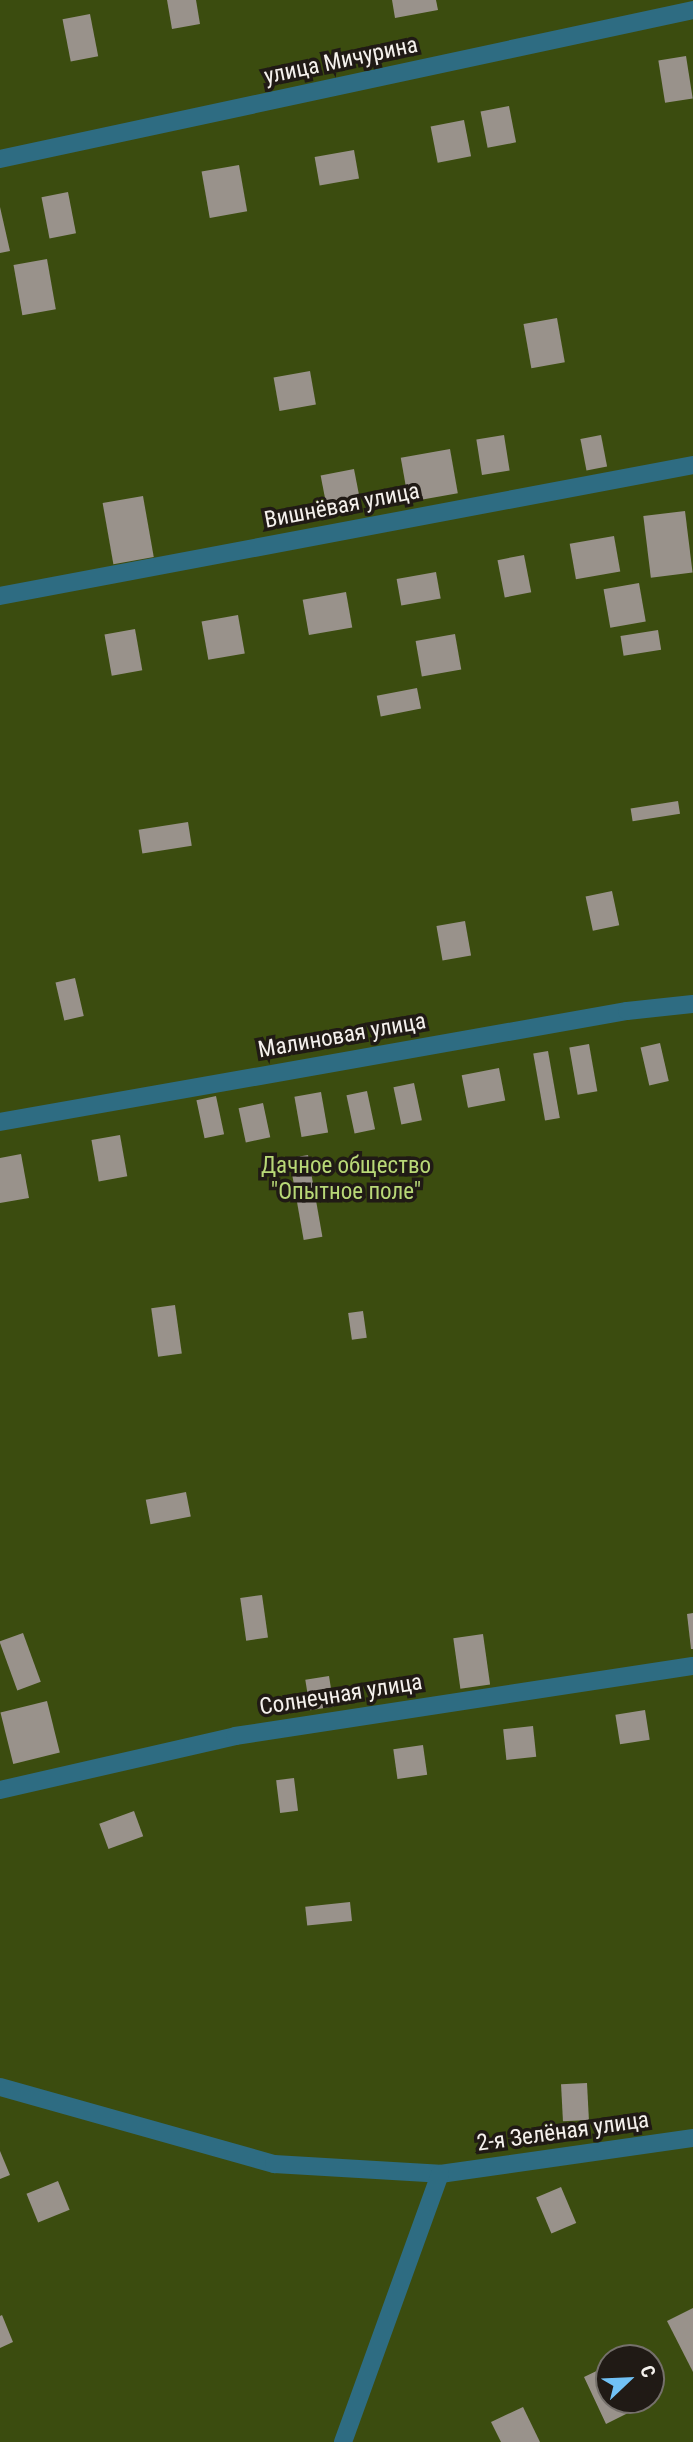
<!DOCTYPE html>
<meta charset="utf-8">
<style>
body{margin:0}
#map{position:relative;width:693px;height:2442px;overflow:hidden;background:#2a241e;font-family:"Roboto Condensed",sans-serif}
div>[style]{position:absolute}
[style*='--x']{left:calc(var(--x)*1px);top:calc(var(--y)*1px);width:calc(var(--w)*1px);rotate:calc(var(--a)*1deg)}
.green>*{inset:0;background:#3b4c0f}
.building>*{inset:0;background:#99928b;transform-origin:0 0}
.minor>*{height:18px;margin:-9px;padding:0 9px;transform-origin:9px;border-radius:9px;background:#2e6c82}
span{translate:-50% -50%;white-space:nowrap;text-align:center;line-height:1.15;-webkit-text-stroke:7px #201a15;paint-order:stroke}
.street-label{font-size:23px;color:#f5f1ed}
.park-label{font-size:23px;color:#b8d877}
.north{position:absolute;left:595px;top:2344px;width:70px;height:70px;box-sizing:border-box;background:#201a15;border:2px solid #75706b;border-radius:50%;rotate:67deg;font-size:19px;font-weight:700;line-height:28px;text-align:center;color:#f5f1ed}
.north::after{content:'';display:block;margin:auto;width:24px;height:32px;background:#71c1f5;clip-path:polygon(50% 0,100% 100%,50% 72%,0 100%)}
</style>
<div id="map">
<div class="green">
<i style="clip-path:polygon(evenodd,0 0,693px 0,693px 2442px,0 2442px,0 0,609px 2358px,651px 2358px,651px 2400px,609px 2400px,609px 2358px)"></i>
</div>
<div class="building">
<i style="clip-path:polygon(167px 0,196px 0,200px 24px,172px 29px)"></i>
<i style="clip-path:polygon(392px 0,436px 0,438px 10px,395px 18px)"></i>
<i style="left:90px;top:14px;width:43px;height:28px;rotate:79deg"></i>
<i style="left:686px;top:56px;width:43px;height:28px;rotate:81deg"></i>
<i style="left:509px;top:106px;width:37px;height:29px;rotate:79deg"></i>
<i style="left:464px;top:120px;width:37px;height:34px;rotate:79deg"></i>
<i style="left:354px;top:150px;width:29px;height:40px;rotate:80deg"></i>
<i style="left:239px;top:165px;width:47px;height:38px;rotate:80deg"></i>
<i style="left:68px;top:192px;width:42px;height:27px;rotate:79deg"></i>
<i style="clip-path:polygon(0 207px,10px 251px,0 253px)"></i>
<i style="left:47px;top:259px;width:51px;height:34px;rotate:80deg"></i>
<i style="left:557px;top:318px;width:45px;height:34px;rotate:80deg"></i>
<i style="left:310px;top:371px;width:34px;height:37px;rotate:80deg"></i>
<i style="left:504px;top:435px;width:36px;height:28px;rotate:81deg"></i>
<i style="left:601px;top:435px;width:32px;height:21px;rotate:79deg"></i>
<i style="left:450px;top:449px;width:45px;height:50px;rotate:80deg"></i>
<i style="left:354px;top:469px;width:42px;height:34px;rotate:79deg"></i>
<i style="left:143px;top:496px;width:62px;height:41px;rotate:80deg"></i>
<i style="left:685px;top:511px;width:62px;height:42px;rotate:83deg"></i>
<i style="left:614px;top:536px;width:36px;height:45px;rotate:80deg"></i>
<i style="left:524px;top:555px;width:38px;height:27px;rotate:79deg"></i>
<i style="left:436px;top:572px;width:27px;height:40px;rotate:80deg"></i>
<i style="left:639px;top:583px;width:39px;height:36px;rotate:80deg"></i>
<i style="left:346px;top:592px;width:36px;height:44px;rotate:80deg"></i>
<i style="left:238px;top:615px;width:39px;height:37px;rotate:80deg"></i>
<i style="left:135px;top:629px;width:42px;height:31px;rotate:80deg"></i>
<i style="left:658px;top:630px;width:20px;height:38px;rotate:81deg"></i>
<i style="left:455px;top:634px;width:36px;height:40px;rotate:80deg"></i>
<i style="left:417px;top:688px;width:21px;height:41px;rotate:79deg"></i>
<i style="left:678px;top:801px;width:13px;height:48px;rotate:81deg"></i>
<i style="left:188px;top:822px;width:24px;height:50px;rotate:81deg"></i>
<i style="left:612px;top:891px;width:35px;height:27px;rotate:78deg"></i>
<i style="left:465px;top:921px;width:35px;height:29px;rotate:80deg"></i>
<i style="left:75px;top:978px;width:39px;height:20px;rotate:77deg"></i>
<i style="left:660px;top:1043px;width:39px;height:20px;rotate:77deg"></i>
<i style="left:589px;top:1044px;width:48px;height:20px;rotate:80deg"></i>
<i style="left:548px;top:1051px;width:68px;height:15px;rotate:80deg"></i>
<i style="left:499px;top:1068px;width:33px;height:38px;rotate:79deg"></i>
<i style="left:414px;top:1083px;width:38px;height:21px;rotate:78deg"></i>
<i style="left:367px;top:1091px;width:39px;height:21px;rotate:78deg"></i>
<i style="left:321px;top:1092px;width:41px;height:27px;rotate:80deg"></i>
<i style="left:216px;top:1096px;width:39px;height:20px;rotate:78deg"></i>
<i style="left:263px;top:1103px;width:35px;height:25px;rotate:78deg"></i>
<i style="left:120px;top:1135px;width:42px;height:29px;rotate:80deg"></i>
<i style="clip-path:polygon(21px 1154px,29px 1198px,0 1203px,0 1158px)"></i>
<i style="left:308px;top:1155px;width:83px;height:19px;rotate:80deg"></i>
<i style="left:175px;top:1305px;width:49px;height:24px;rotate:82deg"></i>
<i style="left:363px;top:1311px;width:27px;height:15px;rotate:82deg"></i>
<i style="left:186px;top:1492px;width:25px;height:41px;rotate:79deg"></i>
<i style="left:262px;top:1595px;width:43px;height:22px;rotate:82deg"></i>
<i style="clip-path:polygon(693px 1613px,693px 1649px,691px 1649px,687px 1614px)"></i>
<i style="left:23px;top:1633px;width:52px;height:25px;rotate:70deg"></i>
<i style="left:483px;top:1634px;width:51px;height:30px;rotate:82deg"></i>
<i style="left:329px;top:1676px;width:31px;height:24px;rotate:81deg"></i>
<i style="left:47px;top:1701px;width:53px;height:48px;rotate:76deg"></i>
<i style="left:645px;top:1710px;width:30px;height:30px;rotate:81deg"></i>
<i style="left:533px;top:1726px;width:31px;height:30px;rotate:84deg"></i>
<i style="left:423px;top:1745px;width:30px;height:30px;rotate:82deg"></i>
<i style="left:294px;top:1778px;width:33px;height:18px;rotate:83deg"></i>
<i style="left:134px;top:1811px;width:27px;height:37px;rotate:70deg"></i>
<i style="left:350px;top:1902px;width:19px;height:45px;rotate:84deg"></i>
<i style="left:587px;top:2083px;width:37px;height:26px;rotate:87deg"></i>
<i style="clip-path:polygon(0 2151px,10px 2175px,0 2179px)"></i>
<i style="left:58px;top:2181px;width:31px;height:34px;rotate:68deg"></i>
<i style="left:561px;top:2187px;width:39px;height:27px;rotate:67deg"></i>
<i style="clip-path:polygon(693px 2308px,693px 2372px,667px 2321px)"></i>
<i style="clip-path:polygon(2px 2315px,13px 2342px,0 2348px,0 2316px)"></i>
<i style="clip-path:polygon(609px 2365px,609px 2400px,631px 2400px,636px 2409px,606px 2424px,584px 2377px)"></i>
<i style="clip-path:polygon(523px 2407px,540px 2442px,501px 2442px,491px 2422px)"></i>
</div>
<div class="minor">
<i style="--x:0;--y:159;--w:709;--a:-12.13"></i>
<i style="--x:0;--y:596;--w:705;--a:-10.7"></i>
<i style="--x:0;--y:1122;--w:637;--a:-10.04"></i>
<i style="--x:627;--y:1011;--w:66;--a:-6.1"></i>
<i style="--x:0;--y:1790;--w:241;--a:-12.9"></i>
<i style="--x:235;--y:1736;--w:463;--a:-8.7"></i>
<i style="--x:0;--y:2087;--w:285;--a:15.7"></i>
<i style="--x:274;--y:2164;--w:166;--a:3.4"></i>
<i style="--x:440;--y:2174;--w:256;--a:-8.1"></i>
<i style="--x:343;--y:2442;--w:285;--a:-70.1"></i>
</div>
<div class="street-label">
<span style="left:341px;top:61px;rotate:-12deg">улица Мичурина</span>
<span style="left:342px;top:506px;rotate:-11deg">Вишнёвая улица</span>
<span style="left:342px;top:1036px;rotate:-10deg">Малиновая улица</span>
<span style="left:341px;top:1695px;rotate:-9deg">Солнечная улица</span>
<span style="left:563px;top:2132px;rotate:-8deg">2-я Зелёная улица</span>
</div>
<div class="park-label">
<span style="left:346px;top:1179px">Дачное общество<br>"Опытное поле"</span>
</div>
<div class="north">С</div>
</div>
